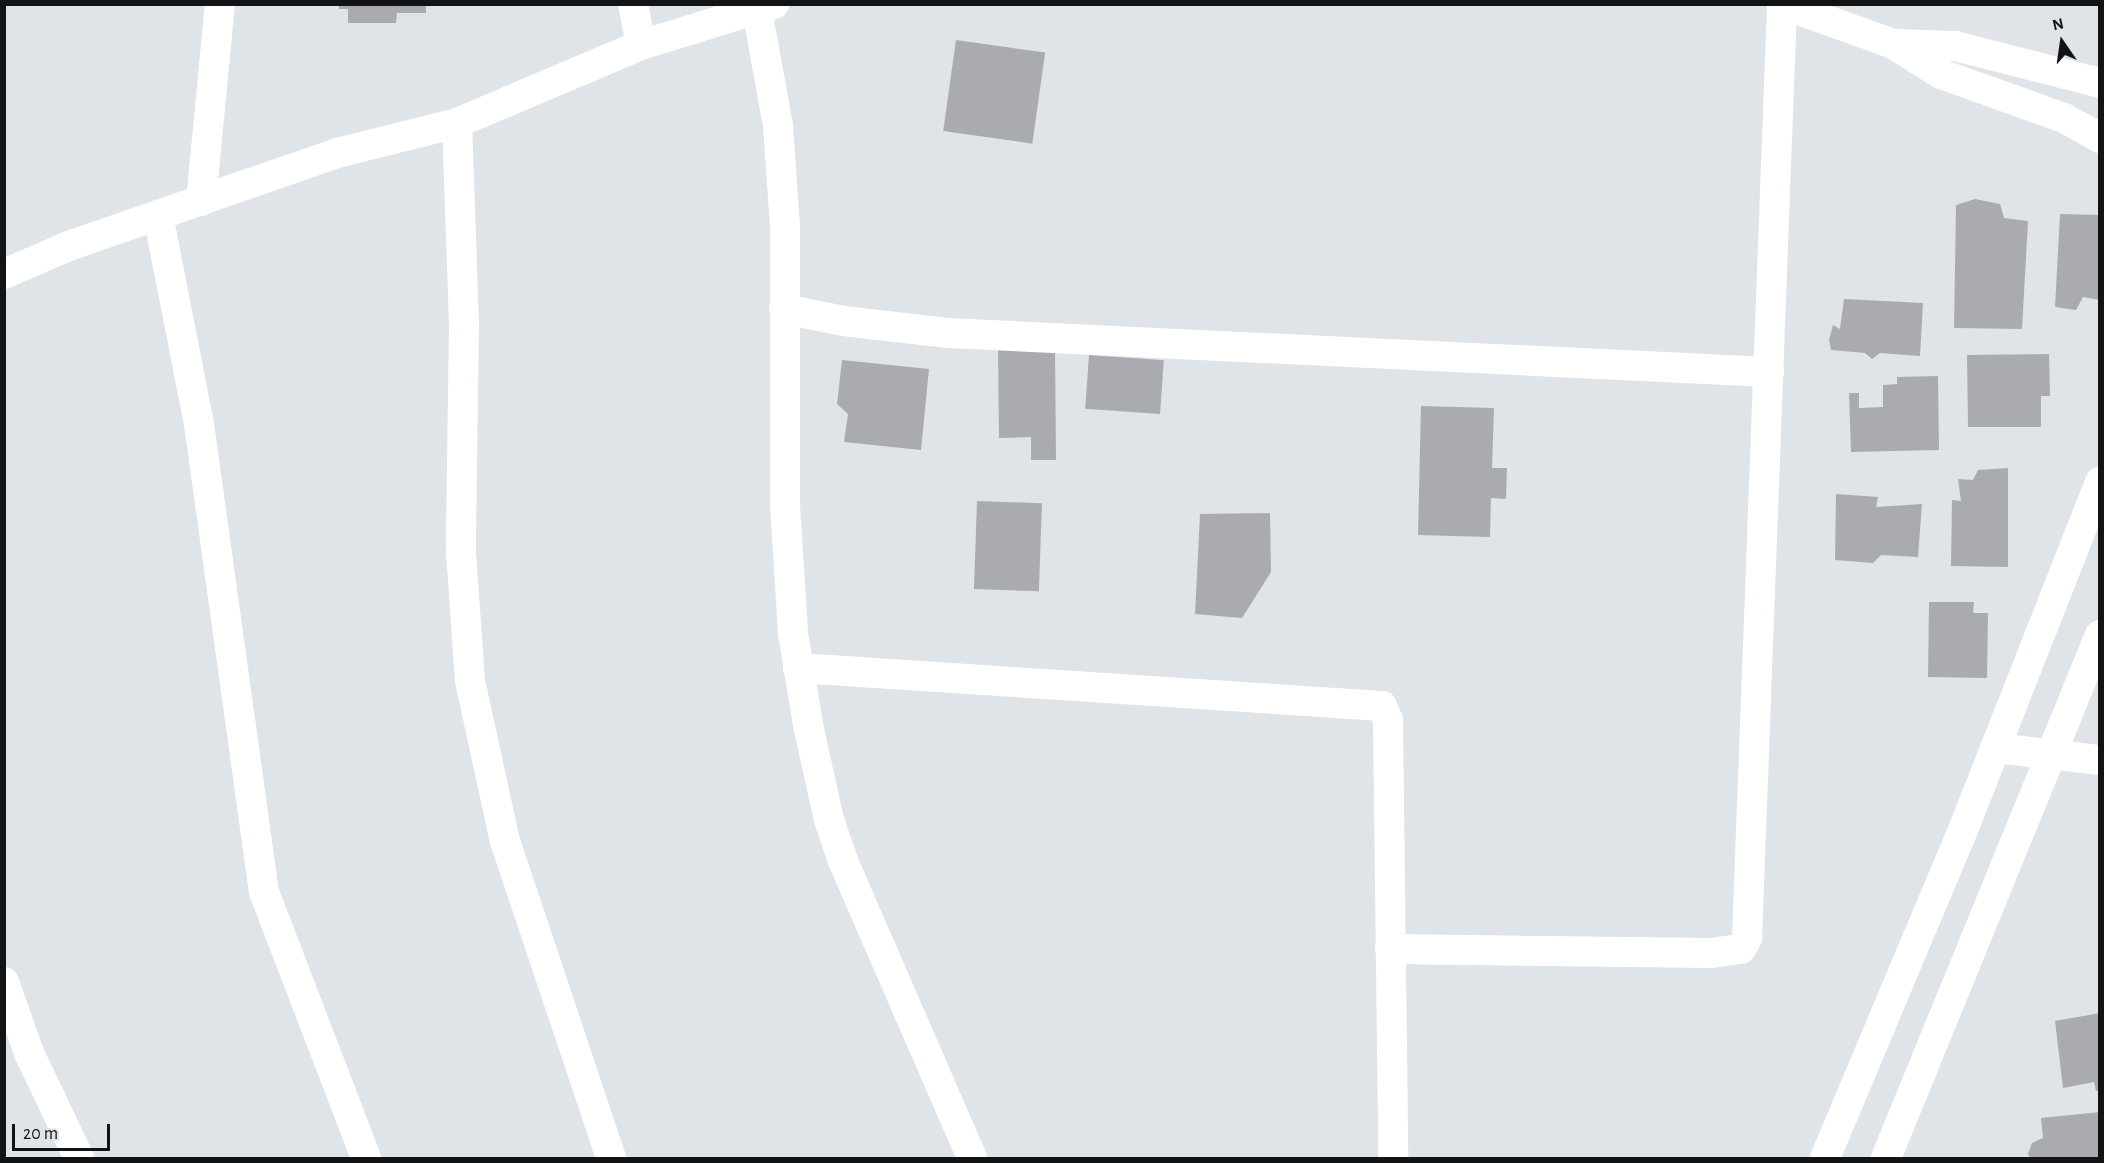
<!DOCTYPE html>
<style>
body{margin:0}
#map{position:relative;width:2104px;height:1163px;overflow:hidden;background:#dfe4e8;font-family:"Alegreya Sans",sans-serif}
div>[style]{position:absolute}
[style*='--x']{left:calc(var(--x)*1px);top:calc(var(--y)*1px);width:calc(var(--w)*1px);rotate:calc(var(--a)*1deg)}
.building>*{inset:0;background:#a9abb0;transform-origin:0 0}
.minor>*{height:30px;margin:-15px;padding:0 15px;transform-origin:15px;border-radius:15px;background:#fff}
span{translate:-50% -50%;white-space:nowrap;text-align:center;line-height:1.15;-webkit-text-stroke:6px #dfe4e8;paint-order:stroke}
.frame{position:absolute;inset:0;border:6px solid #111314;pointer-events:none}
.north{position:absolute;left:2032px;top:12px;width:60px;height:60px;-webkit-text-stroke:4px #dfe4e8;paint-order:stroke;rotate:347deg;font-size:16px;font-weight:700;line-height:24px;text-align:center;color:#111314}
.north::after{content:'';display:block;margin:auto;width:21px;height:27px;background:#111314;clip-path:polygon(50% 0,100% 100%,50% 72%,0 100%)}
.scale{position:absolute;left:12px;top:1124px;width:98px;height:27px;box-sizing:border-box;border:3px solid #111314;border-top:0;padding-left:8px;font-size:18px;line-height:21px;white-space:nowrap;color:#111314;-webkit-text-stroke:4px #dfe4e8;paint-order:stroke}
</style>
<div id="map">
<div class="building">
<i style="clip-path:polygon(339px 4px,426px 4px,426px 13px,397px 13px,396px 23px,348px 23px,348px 9px,339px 9px)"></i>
<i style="left:956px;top:40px;width:90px;height:92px;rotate:8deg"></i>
<i style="clip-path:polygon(1975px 199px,2000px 204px,2004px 218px,2028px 221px,2022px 329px,1954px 328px,1956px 205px)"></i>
<i style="clip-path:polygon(2060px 214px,2100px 215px,2100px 300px,2083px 297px,2076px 310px,2055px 307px)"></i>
<i style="clip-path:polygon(1844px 299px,1923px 303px,1920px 356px,1880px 353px,1872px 359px,1865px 353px,1831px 350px,1829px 340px,1833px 325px,1840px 329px)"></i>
<i style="clip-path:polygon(998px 348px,1055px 348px,1056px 460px,1031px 460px,1031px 437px,999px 438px)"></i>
<i style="clip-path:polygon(2049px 354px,2050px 396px,2041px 396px,2041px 427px,1968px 427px,1967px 355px)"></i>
<i style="left:1089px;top:355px;width:75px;height:54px;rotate:4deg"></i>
<i style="clip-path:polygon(842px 360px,929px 369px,921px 450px,844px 442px,848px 414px,837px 404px)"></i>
<i style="clip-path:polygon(1938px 376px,1939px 450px,1851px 452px,1849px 393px,1859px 393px,1859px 408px,1883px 407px,1883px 385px,1897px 384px,1897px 377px)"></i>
<i style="clip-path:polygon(1421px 406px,1494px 408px,1492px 468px,1507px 468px,1506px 499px,1491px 498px,1490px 537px,1418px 535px)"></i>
<i style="clip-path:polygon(2008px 468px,2008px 567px,1951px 566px,1952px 500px,1961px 501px,1958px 479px,1973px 480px,1978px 470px)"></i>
<i style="clip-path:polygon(1836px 494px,1878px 497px,1876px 507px,1922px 504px,1918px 557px,1881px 555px,1873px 563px,1835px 560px)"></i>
<i style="left:977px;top:501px;width:65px;height:88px;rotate:2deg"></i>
<i style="clip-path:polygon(1270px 513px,1271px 572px,1242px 618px,1195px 614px,1200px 514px)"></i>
<i style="clip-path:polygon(1929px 602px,1974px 602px,1973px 613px,1988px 613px,1987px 678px,1928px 677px)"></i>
<i style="clip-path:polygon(2100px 1013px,2100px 1090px,2096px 1091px,2094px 1082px,2063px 1088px,2055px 1021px)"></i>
<i style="clip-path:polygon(2100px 1112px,2100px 1158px,2030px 1158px,2028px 1154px,2032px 1143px,2043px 1138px,2041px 1118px)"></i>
</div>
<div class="minor">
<i style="--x:633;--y:4;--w:42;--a:79"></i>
<i style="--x:1782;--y:4;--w:118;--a:19.8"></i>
<i style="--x:1893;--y:44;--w:57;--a:32"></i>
<i style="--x:1941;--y:74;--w:131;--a:19.7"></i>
<i style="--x:2064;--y:118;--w:41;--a:29.1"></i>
<i style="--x:757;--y:10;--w:118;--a:79.7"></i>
<i style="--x:778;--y:126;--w:99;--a:86"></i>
<i style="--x:785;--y:225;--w:280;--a:90"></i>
<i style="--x:785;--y:505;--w:128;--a:86.4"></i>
<i style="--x:793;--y:633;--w:93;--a:80.7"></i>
<i style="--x:808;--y:725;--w:97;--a:77.5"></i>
<i style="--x:829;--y:820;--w:43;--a:71.1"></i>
<i style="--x:843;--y:861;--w:324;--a:66.5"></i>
<i style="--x:1896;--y:44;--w:59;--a:1.9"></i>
<i style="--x:1955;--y:46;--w:150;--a:14.3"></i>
<i style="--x:457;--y:123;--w:200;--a:88"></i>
<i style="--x:464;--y:323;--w:229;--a:90.8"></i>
<i style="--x:461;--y:552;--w:129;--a:86"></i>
<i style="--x:470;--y:681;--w:164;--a:77.7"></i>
<i style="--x:505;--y:841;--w:334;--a:71.5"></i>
<i style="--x:201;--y:201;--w:198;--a:-84.5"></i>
<i style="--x:158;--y:215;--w:213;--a:78.9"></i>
<i style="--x:199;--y:424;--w:472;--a:82.1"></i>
<i style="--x:264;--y:892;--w:285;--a:69"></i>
<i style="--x:4;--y:274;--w:68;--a:-23.5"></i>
<i style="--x:66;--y:247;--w:287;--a:-19.1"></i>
<i style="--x:337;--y:153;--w:124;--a:-14"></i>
<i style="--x:457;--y:123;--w:200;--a:-23"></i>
<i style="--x:641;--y:45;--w:139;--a:-17.1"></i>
<i style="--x:784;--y:309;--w:61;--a:11.3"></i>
<i style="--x:844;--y:321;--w:105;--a:6.6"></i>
<i style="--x:948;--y:333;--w:822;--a:2.72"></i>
<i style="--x:798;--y:668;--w:585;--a:3.72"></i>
<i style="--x:1382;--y:706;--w:15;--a:67"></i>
<i style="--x:1388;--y:720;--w:438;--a:89.3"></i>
<i style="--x:1996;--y:748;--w:105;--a:6.6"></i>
<i style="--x:1390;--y:949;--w:321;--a:0.7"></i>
<i style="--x:1711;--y:953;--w:30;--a:-8"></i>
<i style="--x:1741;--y:949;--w:13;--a:-61"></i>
<i style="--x:1747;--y:938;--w:935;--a:-87.85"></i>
<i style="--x:4;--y:982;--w:75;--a:70.6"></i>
<i style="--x:29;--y:1053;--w:116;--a:64.5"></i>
<i style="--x:1825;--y:1158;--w:345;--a:-67.2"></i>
<i style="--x:1959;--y:840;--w:385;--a:-68.5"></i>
<i style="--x:1886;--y:1158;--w:565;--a:-67.75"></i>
</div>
<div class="frame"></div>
<div class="north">N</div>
<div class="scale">20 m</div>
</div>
